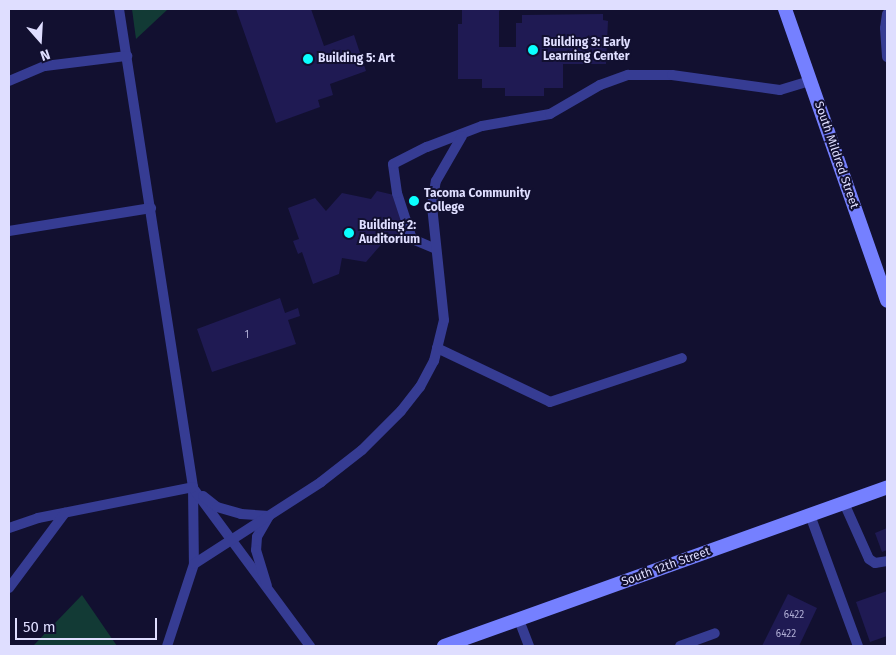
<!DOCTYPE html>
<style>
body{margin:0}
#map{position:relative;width:896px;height:655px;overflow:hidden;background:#121030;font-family:"Fira Sans",sans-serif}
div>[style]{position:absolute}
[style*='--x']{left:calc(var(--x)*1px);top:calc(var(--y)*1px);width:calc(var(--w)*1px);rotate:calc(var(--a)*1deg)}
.green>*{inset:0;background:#123a35}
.building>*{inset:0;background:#1f1a53}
.service>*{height:10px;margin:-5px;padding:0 5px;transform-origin:5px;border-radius:5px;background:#363c93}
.secondary>*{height:14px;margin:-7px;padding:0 7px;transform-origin:7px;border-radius:7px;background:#7580ff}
.dots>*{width:14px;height:14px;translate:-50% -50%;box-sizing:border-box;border:2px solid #121030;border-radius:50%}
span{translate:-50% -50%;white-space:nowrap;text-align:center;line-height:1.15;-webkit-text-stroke:4px #121030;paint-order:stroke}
.number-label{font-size:10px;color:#afadd4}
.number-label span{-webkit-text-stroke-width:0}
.poi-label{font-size:12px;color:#dfdeff;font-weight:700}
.left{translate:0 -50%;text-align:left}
.street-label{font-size:12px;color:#dfdeff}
.frame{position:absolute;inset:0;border:10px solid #dfdeff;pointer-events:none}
.north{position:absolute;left:15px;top:15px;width:50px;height:50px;-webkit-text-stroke:4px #121030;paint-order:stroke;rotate:161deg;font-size:14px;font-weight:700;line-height:20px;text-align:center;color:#dfdeff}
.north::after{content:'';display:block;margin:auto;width:18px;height:22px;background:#dfdeff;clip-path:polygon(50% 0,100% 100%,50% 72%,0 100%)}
.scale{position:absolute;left:15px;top:618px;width:142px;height:22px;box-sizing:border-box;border:2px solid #dfdeff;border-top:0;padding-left:6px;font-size:15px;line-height:18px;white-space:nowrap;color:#dfdeff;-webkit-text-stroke:4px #121030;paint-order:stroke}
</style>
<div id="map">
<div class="green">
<i style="clip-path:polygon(132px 9px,168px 9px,136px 39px)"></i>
<i style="clip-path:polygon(82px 595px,117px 646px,33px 646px)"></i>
</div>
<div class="building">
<i style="clip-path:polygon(236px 9px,311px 9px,324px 46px,354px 35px,366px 71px,330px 84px,333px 95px,318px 100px,320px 107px,276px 123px)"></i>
<i style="clip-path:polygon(462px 9px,502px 9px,499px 11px,499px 47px,516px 47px,516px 23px,522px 23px,522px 15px,603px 14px,603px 20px,608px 21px,606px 64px,563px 64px,563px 88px,544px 88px,544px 96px,505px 96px,505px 88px,482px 88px,482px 79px,458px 79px,458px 24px,462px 24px)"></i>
<i style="clip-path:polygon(377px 191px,394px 195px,405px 228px,394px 241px,386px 239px,366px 262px,342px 258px,339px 274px,313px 284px,302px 252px,298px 254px,293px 241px,299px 239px,288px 208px,315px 198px,326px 211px,342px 193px,371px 199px)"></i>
<i style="clip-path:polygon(280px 298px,285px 313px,298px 308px,300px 316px,288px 320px,296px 344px,212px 372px,197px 329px)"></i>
<i style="clip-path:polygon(887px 528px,887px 550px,882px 552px,875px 533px)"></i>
<i style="clip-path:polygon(887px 591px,887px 636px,870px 642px,856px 602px)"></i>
<i style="clip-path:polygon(788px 594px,817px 608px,799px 646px,762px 646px)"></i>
</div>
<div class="service">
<i style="--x:119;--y:9;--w:484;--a:81.2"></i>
<i style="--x:193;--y:487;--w:77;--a:89.3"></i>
<i style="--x:194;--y:564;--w:86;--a:108.2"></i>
<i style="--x:887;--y:14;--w:14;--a:98"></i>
<i style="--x:885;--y:28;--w:29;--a:86"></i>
<i style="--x:9;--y:81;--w:39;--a:-23"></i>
<i style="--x:45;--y:66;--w:83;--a:-7"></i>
<i style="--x:9;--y:231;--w:144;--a:-9.2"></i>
<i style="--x:436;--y:249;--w:26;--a:-157"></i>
<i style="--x:412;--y:239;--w:48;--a:-108.1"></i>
<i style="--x:397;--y:193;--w:29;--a:-98"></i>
<i style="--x:393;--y:164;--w:38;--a:-27"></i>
<i style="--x:427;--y:147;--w:59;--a:-20.9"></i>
<i style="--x:482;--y:126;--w:69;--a:-10"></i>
<i style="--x:550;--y:114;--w:58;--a:-30.1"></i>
<i style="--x:600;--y:85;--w:30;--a:-20"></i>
<i style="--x:628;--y:75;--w:44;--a:0"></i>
<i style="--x:672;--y:75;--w:109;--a:7.9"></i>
<i style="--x:780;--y:90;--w:31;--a:-17"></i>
<i style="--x:437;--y:348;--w:125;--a:25.5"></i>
<i style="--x:550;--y:402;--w:139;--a:-18.4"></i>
<i style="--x:193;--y:488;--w:197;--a:53.5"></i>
<i style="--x:203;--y:496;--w:18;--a:38"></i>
<i style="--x:217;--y:507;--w:25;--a:16"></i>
<i style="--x:241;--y:514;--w:28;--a:4"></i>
<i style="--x:269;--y:516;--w:24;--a:120"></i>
<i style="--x:257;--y:537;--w:13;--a:94"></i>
<i style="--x:256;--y:550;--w:37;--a:73"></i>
<i style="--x:844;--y:503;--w:61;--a:65.9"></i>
<i style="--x:869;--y:559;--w:7;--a:34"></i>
<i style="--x:875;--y:563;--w:12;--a:-9"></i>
<i style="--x:810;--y:515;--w:140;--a:69.9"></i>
<i style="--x:9;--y:528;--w:31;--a:-19"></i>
<i style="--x:38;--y:518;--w:158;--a:-11.3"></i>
<i style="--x:194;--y:564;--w:151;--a:-32.8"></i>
<i style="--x:321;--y:482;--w:52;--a:-38"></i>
<i style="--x:362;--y:450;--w:55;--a:-45"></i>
<i style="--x:401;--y:411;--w:31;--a:-52"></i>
<i style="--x:420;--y:387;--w:30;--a:-62"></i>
<i style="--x:434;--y:361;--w:42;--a:-76.3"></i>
<i style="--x:444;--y:320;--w:116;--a:-96"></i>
<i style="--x:432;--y:205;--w:24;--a:-81"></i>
<i style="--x:436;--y:181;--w:52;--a:-60"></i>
<i style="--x:9;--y:588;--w:94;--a:-53.3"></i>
<i style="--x:519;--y:620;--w:28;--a:69"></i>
<i style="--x:680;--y:646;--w:37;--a:-20"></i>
</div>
<div class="secondary">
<i style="--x:785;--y:9;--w:309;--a:70.7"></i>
<i style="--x:444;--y:646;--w:471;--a:-19.7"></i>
</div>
<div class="dots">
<i style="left:533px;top:50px;background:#0affff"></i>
<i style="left:308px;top:59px;background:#0affff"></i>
<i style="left:414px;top:201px;background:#0affff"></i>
<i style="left:349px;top:233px;background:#0affff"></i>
</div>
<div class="number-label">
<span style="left:247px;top:336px">1</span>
<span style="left:794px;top:616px">6422</span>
<span style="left:786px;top:635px">6422</span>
</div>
<div class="poi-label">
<span class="left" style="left:543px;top:50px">Building 3: Early<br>Learning Center</span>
<span class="left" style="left:318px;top:59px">Building 5: Art</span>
<span class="left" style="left:424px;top:201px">Tacoma Community<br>College</span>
<span class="left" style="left:359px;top:233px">Building 2:<br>Auditorium</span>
</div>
<div class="street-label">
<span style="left:836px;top:155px;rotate:71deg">South Mildred Street</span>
<span style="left:666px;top:567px;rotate:-20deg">South 12th Street</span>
</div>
<div class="frame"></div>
<div class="north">N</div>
<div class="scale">50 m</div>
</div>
